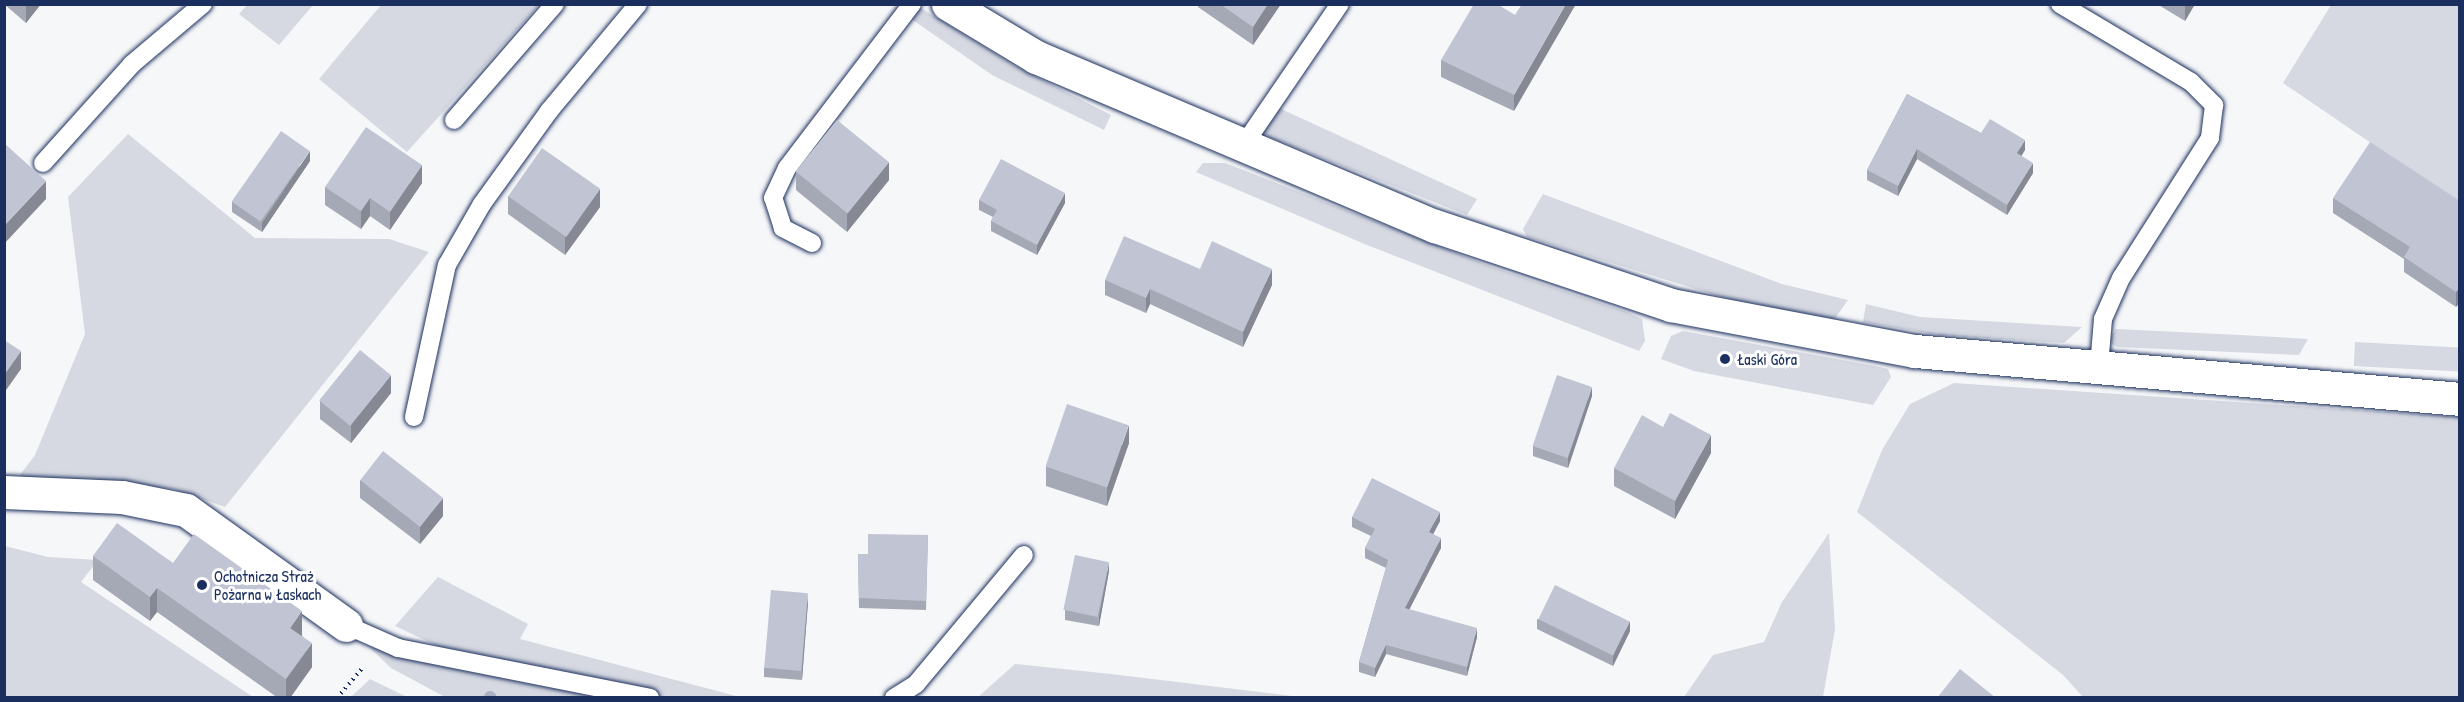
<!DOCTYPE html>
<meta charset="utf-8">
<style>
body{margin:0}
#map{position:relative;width:2464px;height:702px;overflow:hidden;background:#f6f7f9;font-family:"Patrick Hand",sans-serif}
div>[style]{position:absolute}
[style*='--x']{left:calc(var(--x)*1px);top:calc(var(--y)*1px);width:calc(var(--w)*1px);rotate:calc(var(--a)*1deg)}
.green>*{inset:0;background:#d6d9e2;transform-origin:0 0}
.stream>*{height:12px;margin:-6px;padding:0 6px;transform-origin:6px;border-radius:6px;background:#a9b0c1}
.path>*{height:4px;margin-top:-2px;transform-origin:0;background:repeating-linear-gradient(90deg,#1b2f5e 0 1.5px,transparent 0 6px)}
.roads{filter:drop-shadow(0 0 2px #1b2f5e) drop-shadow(0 0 2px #1b2f5e)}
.service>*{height:18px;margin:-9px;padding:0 9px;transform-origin:9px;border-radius:9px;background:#fff}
.minor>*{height:33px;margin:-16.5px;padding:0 16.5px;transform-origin:16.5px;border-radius:16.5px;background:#fff}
.tertiary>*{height:33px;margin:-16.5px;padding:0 16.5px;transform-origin:16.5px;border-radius:16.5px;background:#fff}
.wall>*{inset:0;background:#a5a9b5}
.shaded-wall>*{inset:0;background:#868994}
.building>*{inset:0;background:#c0c4d3;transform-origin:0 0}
.dots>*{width:16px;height:16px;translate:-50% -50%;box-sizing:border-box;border:3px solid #fff;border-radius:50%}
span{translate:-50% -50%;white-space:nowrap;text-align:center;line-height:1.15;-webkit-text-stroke:6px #fff;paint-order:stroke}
.poi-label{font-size:16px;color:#1b2f5e}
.left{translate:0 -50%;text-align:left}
.frame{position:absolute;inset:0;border:6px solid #1b2f5e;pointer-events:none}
</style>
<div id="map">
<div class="green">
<i style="clip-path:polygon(247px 5px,247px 4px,313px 5px,279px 45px,239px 14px)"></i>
<i style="clip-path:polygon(381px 5px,381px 4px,539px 5px,407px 152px,319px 79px)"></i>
<i style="clip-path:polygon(2331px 5px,2459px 5px,2459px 203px,2283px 83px)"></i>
<i style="clip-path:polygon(919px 7px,1015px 66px,1111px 115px,1104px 130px,992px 75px,910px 18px)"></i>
<i style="clip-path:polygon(1279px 108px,1477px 199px,1467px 215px,1269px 137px,1263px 130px)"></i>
<i style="clip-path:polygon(128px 134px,255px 238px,389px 239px,429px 252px,225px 507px,174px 489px,90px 479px,17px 479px,35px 455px,85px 334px,68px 197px)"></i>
<i style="clip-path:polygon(1203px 163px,1225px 163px,1492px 267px,1627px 312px,1642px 319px,1645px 341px,1639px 351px,1367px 245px,1196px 172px)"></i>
<i style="clip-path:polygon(1543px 194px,1782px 284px,1848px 300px,1834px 320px,1722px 297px,1527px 237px,1523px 229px)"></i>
<i style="clip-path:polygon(1866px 304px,1920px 317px,2082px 327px,2064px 343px,1939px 335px,1863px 322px)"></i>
<i style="clip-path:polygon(2116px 329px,2240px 335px,2308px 339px,2299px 355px,2117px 347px,2108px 341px)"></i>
<i style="clip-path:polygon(1683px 331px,1875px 366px,1888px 369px,1891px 377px,1873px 405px,1694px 371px,1661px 359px,1671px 336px)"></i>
<i style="left:2355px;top:342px;width:104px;height:24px;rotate:3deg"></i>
<i style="clip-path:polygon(1954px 383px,2459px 417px,2459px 697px,2083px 697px,2063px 675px,1857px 512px,1882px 450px,1910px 404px)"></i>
<i style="clip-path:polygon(1829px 533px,1835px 629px,1823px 697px,1684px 697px,1713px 655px,1764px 642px,1782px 602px)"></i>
<i style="clip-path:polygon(5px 546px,48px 557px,98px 560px,81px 582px,253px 697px,5px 698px)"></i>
<i style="clip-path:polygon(438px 577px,528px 624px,520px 639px,740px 697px,445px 697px,391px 668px,369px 647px,455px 666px,450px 652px,395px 626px)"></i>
<i style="clip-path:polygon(1015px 664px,1111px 674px,1300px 697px,978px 697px)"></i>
<i style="clip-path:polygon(370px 679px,407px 697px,351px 697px)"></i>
</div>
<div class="stream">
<i style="--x:490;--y:697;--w:1;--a:45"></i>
</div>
<div class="path">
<i style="--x:337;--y:698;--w:42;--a:-49.8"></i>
</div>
<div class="roads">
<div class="service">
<i style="--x:2060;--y:4;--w:152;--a:30.8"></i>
<i style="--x:2191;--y:82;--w:33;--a:45"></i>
<i style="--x:2214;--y:105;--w:33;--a:97"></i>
<i style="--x:2210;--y:138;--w:166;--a:122.4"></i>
<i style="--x:2121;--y:278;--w:45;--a:113.7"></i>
<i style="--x:2103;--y:319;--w:48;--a:94.8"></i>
<i style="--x:454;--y:120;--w:154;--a:-49"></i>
<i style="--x:1243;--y:146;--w:172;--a:-55.7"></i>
<i style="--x:43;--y:163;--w:133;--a:-48"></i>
<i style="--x:132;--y:64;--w:93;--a:-40.2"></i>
<i style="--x:812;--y:243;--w:33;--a:-153"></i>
<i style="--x:783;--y:228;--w:32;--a:-108"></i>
<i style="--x:773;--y:198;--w:33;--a:-65"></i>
<i style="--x:787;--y:168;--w:206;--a:-52.7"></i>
<i style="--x:414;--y:417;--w:156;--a:-77.8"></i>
<i style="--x:447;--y:265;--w:70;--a:-60.2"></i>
<i style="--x:482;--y:204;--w:115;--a:-54.2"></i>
<i style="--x:549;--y:111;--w:139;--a:-50.2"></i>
<i style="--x:346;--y:625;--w:57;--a:23.9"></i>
<i style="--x:398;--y:648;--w:257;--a:11.2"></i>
<i style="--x:894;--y:698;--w:26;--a:-32"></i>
<i style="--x:916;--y:684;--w:168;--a:-50.1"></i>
</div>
<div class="minor">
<i style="--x:4;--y:492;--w:118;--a:2.4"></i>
<i style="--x:122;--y:497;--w:65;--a:11.5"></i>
<i style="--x:186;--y:510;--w:197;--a:35.7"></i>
</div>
<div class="tertiary">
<i style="--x:948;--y:4;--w:103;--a:31.1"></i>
<i style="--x:1036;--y:57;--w:433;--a:23"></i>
<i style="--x:1435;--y:226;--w:249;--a:18.5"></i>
<i style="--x:1671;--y:305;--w:248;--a:10.7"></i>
<i style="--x:1915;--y:351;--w:547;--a:5.03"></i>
</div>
</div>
<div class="wall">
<i style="clip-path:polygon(4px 4px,41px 4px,26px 23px)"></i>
<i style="clip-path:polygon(1198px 4px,1281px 4px,1253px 45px,1198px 7px)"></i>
<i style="clip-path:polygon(2157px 4px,2195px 4px,2185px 21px)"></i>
<i style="clip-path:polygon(1515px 15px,1514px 111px,1441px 77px,1441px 60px)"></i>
<i style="clip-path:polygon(1907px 94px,1981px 133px,2025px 150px,2021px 156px,2033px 173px,2007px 215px,1917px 159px,1898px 196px,1867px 180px,1867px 170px)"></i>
<i style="clip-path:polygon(310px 161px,262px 232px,232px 212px,232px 202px)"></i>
<i style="clip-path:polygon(796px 172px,889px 180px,847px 232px,796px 190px)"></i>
<i style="clip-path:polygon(422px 183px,390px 230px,370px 216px,361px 229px,325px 205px,325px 187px)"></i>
<i style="clip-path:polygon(508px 196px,600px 207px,565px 255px,508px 214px)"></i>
<i style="clip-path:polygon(2333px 198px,2460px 201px,2460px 302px,2456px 307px,2404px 272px,2404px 259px,2333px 213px)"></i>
<i style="clip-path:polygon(979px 200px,1065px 203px,1037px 255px,991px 231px,991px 221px,993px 217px,979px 210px)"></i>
<i style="clip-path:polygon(1200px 269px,1272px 285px,1243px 347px,1150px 304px,1146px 313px,1105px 295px,1105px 280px)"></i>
<i style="clip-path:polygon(391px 393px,351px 443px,320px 419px,320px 401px)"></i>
<i style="clip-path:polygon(1592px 396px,1568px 468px,1533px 456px,1533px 446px)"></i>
<i style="clip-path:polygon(1129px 443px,1107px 506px,1046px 486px,1046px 467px)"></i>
<i style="clip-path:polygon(1711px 453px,1675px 519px,1614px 486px,1614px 468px)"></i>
<i style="clip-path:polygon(360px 480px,443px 516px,420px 544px,360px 498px)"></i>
<i style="clip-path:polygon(1352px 517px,1440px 521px,1433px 534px,1441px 548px,1409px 609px,1477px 637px,1467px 676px,1386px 654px,1375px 677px,1359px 672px,1359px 662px,1386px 568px,1365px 558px,1365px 548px,1371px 536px,1352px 527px)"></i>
<i style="clip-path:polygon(928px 535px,926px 610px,859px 608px,858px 554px,868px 554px)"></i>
<i style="clip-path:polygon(93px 556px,173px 563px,302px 635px,312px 667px,290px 698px,278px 698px,157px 612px,150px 621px,93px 580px)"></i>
<i style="clip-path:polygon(1109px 571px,1099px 626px,1065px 620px,1065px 610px)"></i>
<i style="clip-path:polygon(808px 602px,802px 680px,764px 677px,764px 668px)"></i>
<i style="clip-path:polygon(1537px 619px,1630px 631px,1613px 666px,1537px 629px)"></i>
</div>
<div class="shaded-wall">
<i style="clip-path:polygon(26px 4px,41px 4px,26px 23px)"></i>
<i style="clip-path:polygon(1268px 4px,1281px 4px,1253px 45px,1253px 27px)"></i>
<i style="clip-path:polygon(1566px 4px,1576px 4px,1514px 111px,1514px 95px)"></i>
<i style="clip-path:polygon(2185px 4px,2195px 4px,2185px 21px)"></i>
<i style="clip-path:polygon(2025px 140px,2025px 150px,2017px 163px,2017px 153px)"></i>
<i style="clip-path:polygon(1917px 149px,1917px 159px,1898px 196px,1898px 186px)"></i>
<i style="clip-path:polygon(310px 151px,310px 161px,262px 232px,262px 223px)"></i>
<i style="clip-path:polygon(889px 162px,889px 180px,847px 232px,847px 214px)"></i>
<i style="clip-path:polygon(2033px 163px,2033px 173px,2007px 215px,2007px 205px)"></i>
<i style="clip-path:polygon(422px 165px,422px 183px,390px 230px,390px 212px)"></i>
<i style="clip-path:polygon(46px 181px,46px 199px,4px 244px,4px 226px)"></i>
<i style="clip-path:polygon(600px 189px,600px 207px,565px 255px,565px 237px)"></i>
<i style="clip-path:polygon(1065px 193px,1065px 203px,1037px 255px,1037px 245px)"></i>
<i style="clip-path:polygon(370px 198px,370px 216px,361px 229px,361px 211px)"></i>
<i style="clip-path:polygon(1272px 269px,1272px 285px,1243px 347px,1243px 332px)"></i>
<i style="clip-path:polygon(2460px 287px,2460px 302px,2456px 307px,2456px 292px)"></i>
<i style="clip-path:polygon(1150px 289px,1150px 304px,1146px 313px,1146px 298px)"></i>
<i style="clip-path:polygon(21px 351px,21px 369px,4px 393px,4px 375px)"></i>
<i style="clip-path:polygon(391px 375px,391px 393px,351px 443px,351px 425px)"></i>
<i style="clip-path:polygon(1592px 387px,1592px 396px,1568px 468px,1568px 458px)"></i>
<i style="clip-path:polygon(1129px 425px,1129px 443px,1107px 506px,1107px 488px)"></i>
<i style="clip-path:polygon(1711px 435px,1711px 453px,1675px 519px,1675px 501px)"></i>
<i style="clip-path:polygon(443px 498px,443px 516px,420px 544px,420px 526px)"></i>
<i style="clip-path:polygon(1440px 512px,1440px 521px,1429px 542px,1429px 532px)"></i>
<i style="clip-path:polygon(1441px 538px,1441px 548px,1405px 618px,1405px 608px)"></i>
<i style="clip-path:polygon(1109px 562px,1109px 571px,1099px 626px,1099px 616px)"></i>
<i style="clip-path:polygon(157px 588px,157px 612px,150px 621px,150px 597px)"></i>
<i style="clip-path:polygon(808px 593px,808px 602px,802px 680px,802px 670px)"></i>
<i style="clip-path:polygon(302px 611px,302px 635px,290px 652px,290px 628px)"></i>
<i style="clip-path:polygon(1630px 621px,1630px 631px,1613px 666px,1613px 656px)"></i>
<i style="clip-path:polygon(1477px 628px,1477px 637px,1467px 676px,1467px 667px)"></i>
<i style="clip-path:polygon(312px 643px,312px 667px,290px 698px,286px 698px,286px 679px)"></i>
<i style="clip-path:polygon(1386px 645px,1386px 654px,1375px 677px,1375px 668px)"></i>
</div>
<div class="building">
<i style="clip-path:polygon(1220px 4px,1268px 4px,1253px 27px)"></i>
<i style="clip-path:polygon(1474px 4px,1497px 4px,1515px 15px,1522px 4px,1566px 4px,1514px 95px,1441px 60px)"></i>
<i style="clip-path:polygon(1907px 94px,1981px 133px,1990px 119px,2025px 140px,2017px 153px,2033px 163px,2007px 205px,1917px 149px,1898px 186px,1867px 170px)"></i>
<i style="left:837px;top:120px;width:67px;height:66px;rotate:39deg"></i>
<i style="clip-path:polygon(366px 127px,422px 165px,390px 212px,370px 198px,361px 211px,325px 187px)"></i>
<i style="left:281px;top:131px;width:35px;height:86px;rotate:35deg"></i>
<i style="clip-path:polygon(2370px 142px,2460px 201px,2460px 287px,2456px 292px,2404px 257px,2410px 247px,2333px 198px)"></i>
<i style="clip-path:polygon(4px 143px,46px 181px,4px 226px)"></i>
<i style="left:542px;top:148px;width:71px;height:59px;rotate:35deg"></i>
<i style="clip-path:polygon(1001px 159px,1065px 193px,1037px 245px,991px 221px,997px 210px,979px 200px)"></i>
<i style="clip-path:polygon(1124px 236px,1200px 269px,1212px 241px,1272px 269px,1243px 332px,1150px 289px,1146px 298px,1105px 280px)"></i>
<i style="clip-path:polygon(4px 340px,21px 351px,4px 375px)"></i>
<i style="left:360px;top:350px;width:40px;height:65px;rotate:39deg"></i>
<i style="left:1557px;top:375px;width:37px;height:75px;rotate:19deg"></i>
<i style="left:1067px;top:404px;width:65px;height:66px;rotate:19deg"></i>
<i style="clip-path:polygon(1670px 413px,1711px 435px,1675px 501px,1614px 468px,1642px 415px,1663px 427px)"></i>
<i style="left:383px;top:451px;width:76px;height:37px;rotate:38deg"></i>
<i style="clip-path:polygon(1372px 478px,1440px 512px,1429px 532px,1441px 538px,1405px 608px,1477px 628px,1467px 667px,1386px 645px,1375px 668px,1359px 662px,1388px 560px,1365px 548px,1375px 529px,1352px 517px)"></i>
<i style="clip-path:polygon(117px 523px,173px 563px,194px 534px,302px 611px,290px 628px,312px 643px,286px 679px,157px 588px,150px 597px,93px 556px)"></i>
<i style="clip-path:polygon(868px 534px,928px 535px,926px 601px,859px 598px,858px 554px,868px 554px)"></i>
<i style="left:1075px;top:555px;width:35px;height:56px;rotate:12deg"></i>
<i style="left:1555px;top:585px;width:83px;height:38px;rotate:26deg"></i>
<i style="left:771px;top:590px;width:37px;height:78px;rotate:5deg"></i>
<i style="clip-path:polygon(1960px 669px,1996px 698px,1937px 698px)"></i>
</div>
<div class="dots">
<i style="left:1725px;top:359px;background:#1b2f5e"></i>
<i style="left:202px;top:585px;background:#1b2f5e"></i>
</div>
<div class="poi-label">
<span class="left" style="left:1737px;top:359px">Łaski Góra</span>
<span class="left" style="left:214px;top:585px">Ochotnicza Straż<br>Pożarna w Łaskach</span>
</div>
<div class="frame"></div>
</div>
